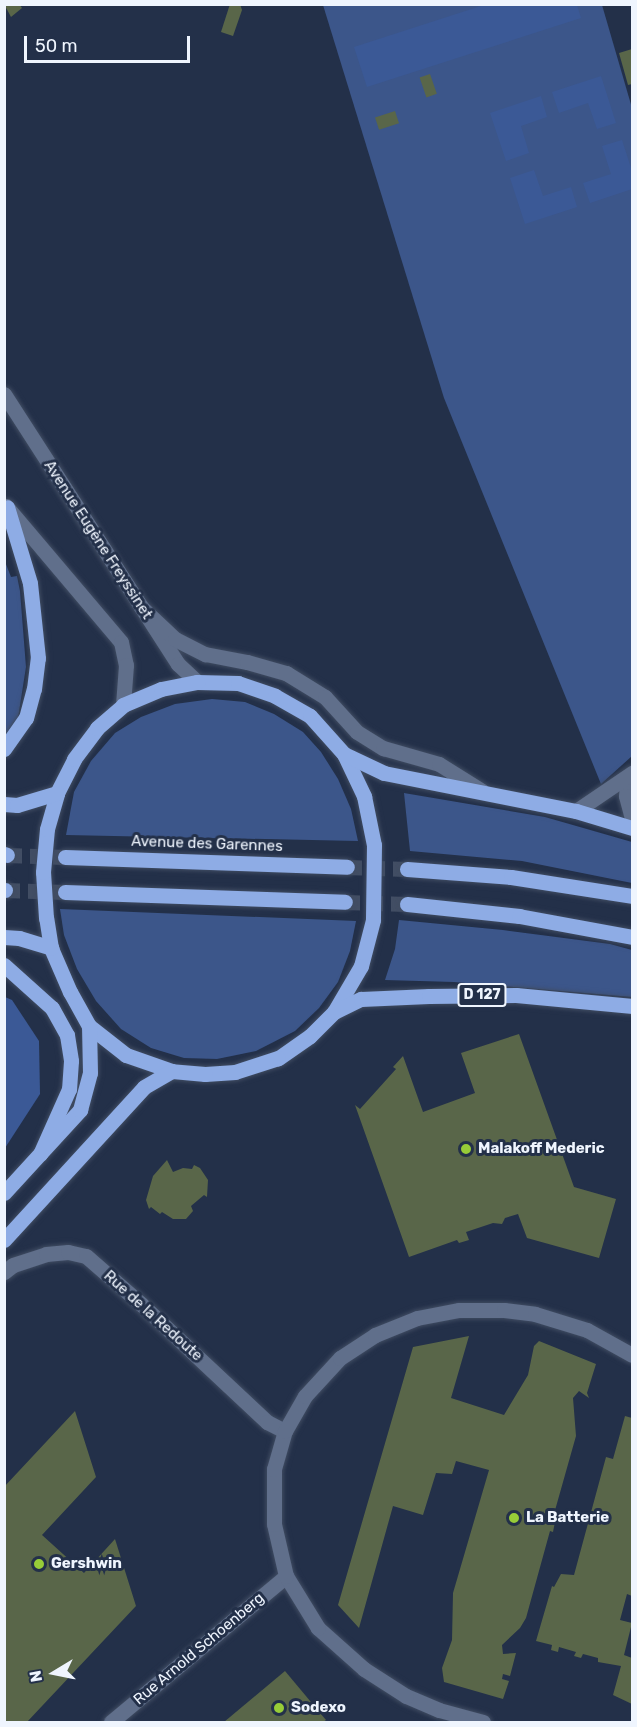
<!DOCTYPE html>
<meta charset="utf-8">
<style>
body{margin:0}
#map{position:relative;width:637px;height:1727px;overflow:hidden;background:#233049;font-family:Rubik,sans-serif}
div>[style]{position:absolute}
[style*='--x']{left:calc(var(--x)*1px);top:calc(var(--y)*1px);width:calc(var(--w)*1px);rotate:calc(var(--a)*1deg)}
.green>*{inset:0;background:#3c568a}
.forest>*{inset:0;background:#3b5996}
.building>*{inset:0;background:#596649;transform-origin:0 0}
.primary-tunnel>*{height:15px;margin-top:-7.5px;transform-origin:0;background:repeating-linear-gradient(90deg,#424e64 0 15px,transparent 0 23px)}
.roads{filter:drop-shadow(0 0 2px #404c62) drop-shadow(0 0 2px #404c62)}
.minor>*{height:15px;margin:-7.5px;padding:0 7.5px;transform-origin:7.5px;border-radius:7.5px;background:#606f8b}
.tertiary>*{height:15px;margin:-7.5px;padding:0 7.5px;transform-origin:7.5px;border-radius:7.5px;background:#606f8b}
.primary>*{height:15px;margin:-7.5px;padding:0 7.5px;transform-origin:7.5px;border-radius:7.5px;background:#8eace5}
.dots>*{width:16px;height:16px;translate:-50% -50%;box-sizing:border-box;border:3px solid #233049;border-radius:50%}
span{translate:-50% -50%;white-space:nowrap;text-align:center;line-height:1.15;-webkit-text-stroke:6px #233049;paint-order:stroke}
.shield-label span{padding:2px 4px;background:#233049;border:2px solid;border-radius:4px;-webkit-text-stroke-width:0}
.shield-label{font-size:14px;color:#eff5fe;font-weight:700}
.street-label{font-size:15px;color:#eff5fe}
.poi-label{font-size:15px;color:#eff5fe;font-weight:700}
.left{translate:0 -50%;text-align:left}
.frame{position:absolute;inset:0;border:6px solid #eff5fe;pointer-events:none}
.north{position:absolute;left:24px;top:1643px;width:60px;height:60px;-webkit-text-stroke:4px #233049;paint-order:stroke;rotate:260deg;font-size:16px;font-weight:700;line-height:24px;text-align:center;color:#eff5fe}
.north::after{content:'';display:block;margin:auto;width:21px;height:27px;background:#eff5fe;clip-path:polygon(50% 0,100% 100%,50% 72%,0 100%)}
.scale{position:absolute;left:24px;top:36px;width:166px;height:27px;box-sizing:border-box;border:3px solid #eff5fe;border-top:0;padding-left:8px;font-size:18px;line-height:21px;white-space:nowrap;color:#eff5fe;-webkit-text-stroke:4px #233049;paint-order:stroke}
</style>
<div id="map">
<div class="green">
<i style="clip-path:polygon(323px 5px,602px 5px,632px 108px,632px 756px,601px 784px,444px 398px)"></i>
<i style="clip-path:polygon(4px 559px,11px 577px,17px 576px,20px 591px,26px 667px,18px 718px,4px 738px)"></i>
<i style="clip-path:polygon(212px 699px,245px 702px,274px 714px,303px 732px,321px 752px,338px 779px,351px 809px,358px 841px,66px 835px,74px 792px,91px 761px,115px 733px,141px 717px,175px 704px)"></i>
<i style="clip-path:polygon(404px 793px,545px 817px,632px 842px,632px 883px,522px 861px,410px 851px)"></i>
<i style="clip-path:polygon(60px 909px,356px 921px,350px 951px,338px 982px,319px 1008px,295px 1031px,256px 1051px,217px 1059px,184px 1058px,151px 1048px,121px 1029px,96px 1001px,77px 969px,64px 935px)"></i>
<i style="clip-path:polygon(399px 920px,503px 930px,610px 944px,632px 950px,632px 997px,454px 982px,385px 980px,395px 949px)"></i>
</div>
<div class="forest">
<i style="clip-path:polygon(484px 5px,577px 5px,581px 18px,367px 87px,354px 47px)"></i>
<i style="clip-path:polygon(601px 76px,616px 123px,597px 129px,588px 103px,559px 113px,552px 92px)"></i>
<i style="clip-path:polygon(541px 96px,547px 117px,521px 126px,529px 153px,506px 161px,490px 113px)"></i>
<i style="clip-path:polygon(622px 140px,632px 171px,632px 189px,590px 203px,583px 183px,611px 174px,602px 146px)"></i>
<i style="clip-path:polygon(534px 170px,543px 196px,571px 187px,577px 207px,525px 224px,510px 178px)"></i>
<i style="clip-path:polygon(5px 997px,12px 1000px,39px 1041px,40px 1094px,5px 1148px)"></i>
</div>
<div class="building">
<i style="clip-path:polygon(4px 4px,19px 4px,22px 8px,11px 17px)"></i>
<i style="clip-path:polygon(230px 4px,240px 4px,242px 10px,233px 36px,221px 32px)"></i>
<i style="clip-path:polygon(632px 49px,632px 84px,628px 85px,619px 53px)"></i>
<i style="left:430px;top:74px;width:21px;height:11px;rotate:71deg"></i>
<i style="left:395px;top:111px;width:13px;height:21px;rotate:72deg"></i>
<i style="clip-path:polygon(519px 1034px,574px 1187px,616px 1199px,599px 1258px,527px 1238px,518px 1214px,505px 1218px,502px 1224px,493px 1223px,466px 1232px,469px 1240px,459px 1243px,457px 1240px,409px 1257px,355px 1105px,360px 1109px,396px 1069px,393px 1067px,403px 1056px,423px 1112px,475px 1093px,461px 1053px)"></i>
<i style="clip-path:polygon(167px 1160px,173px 1172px,183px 1168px,192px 1169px,194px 1165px,200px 1168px,208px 1180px,207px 1197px,204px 1195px,191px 1206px,193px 1211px,186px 1219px,173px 1219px,162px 1212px,160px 1214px,151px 1207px,149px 1209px,146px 1200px,153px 1176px)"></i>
<i style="clip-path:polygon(469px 1336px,451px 1398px,504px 1415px,528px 1375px,534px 1346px,539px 1341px,596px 1364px,587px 1393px,589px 1398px,579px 1391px,573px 1398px,576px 1436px,552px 1521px,555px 1522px,553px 1532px,550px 1531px,526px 1618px,520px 1628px,502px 1645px,503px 1654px,516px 1653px,510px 1676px,503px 1674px,502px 1679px,509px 1681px,503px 1699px,444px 1682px,442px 1668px,452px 1640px,453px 1593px,489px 1470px,456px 1461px,452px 1474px,436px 1473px,423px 1515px,393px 1506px,359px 1628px,338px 1605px,413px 1347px)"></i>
<i style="clip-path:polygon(75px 1411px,96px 1477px,42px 1535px,84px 1573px,115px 1539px,136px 1606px,27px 1722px,4px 1722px,4px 1487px)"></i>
<i style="clip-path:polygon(625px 1416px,632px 1418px,632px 1596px,627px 1594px,620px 1620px,632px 1623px,624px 1655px,632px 1658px,632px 1704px,613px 1695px,621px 1666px,598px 1662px,598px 1658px,583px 1654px,581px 1658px,574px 1656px,576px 1652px,559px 1647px,558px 1652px,551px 1650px,552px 1645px,536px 1641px,552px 1586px,554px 1587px,561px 1574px,574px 1575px,606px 1457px,613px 1459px)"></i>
<i style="clip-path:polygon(285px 1671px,326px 1720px,323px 1722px,224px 1722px)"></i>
</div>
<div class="primary-tunnel">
<i style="--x:7;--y:855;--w:58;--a:2"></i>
<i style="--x:347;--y:867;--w:60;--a:1.9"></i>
<i style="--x:5;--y:890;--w:60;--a:1.9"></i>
<i style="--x:345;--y:902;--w:62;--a:1.8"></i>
</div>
<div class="roads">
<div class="minor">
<i style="--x:627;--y:779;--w:17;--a:93"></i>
<i style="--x:626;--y:796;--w:23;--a:75"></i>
<i style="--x:576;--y:811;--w:68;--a:-34.2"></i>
<i style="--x:4;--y:1272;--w:11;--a:-38"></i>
<i style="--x:13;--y:1265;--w:35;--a:-18"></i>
<i style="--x:46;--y:1254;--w:22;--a:-5"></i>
<i style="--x:68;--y:1252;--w:18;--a:13"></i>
<i style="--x:86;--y:1256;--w:73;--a:41.1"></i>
<i style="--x:141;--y:1304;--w:173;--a:43.1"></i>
<i style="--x:267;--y:1422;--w:20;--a:27"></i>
<i style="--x:111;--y:1722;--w:228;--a:-39.8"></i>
<i style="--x:483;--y:1722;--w:46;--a:-164.7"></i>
<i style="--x:439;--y:1710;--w:36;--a:-157"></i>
<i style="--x:406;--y:1696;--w:50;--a:-147.3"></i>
<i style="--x:364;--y:1669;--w:62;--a:-138.3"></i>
<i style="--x:318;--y:1628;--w:61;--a:-121.6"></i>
<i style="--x:286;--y:1576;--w:53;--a:-103"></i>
<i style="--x:274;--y:1524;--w:55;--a:-90"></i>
<i style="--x:274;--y:1469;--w:40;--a:-74"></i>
<i style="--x:285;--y:1431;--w:40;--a:-60.3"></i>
<i style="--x:305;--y:1396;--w:52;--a:-47.4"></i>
<i style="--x:340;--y:1358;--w:42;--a:-33.3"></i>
<i style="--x:375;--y:1335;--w:45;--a:-22"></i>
<i style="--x:417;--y:1318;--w:43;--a:-10.8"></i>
<i style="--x:459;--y:1310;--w:45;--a:0"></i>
<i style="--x:504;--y:1310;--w:31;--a:7"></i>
<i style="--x:535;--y:1314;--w:54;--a:17.1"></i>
<i style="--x:587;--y:1330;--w:51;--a:29.1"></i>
</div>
<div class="tertiary">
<i style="--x:4;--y:394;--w:321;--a:57.2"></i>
<i style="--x:178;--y:664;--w:26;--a:43"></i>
<i style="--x:6;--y:506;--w:178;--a:49.8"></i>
<i style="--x:121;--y:642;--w:24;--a:78"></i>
<i style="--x:126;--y:665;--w:40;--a:94.3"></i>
<i style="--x:141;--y:607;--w:47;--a:43.3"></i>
<i style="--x:175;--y:639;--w:34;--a:27"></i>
<i style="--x:205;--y:654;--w:43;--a:10.8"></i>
<i style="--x:247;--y:662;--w:41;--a:15.8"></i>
<i style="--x:286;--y:673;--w:46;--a:31.6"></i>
<i style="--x:325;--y:697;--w:47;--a:47.6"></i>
<i style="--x:357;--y:732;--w:31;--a:32"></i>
<i style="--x:383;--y:748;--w:58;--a:15.9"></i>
<i style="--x:439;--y:764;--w:51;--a:32.1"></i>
</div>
<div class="primary">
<i style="--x:197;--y:682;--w:41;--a:1.4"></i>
<i style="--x:238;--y:683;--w:39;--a:19"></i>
<i style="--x:275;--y:696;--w:40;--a:29.7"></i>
<i style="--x:310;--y:716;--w:51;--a:48.2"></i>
<i style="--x:344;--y:754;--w:47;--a:64.5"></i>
<i style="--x:364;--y:796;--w:50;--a:78.5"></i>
<i style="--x:374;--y:845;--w:75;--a:90.8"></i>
<i style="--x:373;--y:920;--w:48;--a:104.6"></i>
<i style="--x:361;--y:966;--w:53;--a:120.4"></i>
<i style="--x:334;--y:1012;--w:34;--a:135"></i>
<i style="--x:310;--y:1036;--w:39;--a:145"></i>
<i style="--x:278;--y:1058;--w:45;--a:162"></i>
<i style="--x:235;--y:1072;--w:30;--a:176"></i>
<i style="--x:205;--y:1074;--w:33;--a:-175"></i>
<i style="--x:172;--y:1071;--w:49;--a:-160.8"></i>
<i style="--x:126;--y:1055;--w:47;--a:-141.9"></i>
<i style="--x:89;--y:1026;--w:39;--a:-119"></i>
<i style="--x:70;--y:992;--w:48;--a:-113.4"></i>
<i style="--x:51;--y:948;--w:30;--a:-99"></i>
<i style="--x:46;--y:918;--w:46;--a:-93.7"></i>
<i style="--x:43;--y:872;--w:43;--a:-84.7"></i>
<i style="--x:47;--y:829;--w:37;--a:-74"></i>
<i style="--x:57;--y:793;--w:38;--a:-63"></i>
<i style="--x:74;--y:759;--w:39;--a:-53"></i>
<i style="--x:97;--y:728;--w:35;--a:-41"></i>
<i style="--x:123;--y:705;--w:41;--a:-22.8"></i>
<i style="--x:161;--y:689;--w:37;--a:-11"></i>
<i style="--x:4;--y:749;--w:38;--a:-55"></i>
<i style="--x:26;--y:718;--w:30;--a:-75"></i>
<i style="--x:34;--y:689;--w:31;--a:-83"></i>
<i style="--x:38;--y:658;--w:75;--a:-96.1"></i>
<i style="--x:30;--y:583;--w:79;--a:-106.8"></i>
<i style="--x:344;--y:754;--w:44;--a:25.4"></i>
<i style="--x:384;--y:773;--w:196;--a:11.2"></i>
<i style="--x:576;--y:811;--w:59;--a:16.9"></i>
<i style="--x:4;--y:804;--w:13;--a:4"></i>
<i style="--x:17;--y:805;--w:42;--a:-16.7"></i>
<i style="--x:4;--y:854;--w:3;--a:18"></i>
<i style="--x:65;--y:857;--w:282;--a:2"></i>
<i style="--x:407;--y:869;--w:104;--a:4.4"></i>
<i style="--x:511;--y:877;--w:122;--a:8.9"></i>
<i style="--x:4;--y:890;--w:1;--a:0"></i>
<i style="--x:65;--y:892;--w:280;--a:2"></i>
<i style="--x:407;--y:904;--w:113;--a:6.1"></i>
<i style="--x:519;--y:916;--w:115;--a:10.5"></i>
<i style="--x:4;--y:937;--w:15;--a:4"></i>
<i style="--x:19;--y:938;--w:34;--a:17"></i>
<i style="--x:4;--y:965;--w:64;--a:41.9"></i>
<i style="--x:52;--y:1008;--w:31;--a:61"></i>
<i style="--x:67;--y:1035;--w:26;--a:81"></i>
<i style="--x:71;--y:1061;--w:28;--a:94"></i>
<i style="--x:69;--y:1089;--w:71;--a:114"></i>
<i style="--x:334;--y:1012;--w:30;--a:-26"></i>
<i style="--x:361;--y:999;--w:68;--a:-2.5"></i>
<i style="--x:429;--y:996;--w:87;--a:-0.7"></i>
<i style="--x:516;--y:995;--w:117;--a:5.4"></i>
<i style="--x:4;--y:1193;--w:113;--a:-47.5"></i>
<i style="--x:80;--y:1110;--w:38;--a:-75"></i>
<i style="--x:90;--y:1073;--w:47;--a:-91.2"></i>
<i style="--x:4;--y:1240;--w:207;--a:-47.5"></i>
<i style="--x:144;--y:1087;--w:32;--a:-30"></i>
</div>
</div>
<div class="dots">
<i style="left:466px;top:1149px;background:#97cc38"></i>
<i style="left:514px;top:1518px;background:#97cc38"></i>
<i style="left:39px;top:1564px;background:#97cc38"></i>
<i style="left:279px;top:1708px;background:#97cc38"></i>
</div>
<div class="shield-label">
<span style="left:482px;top:995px">D 127</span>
</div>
<div class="street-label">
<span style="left:98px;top:540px;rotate:57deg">Avenue Eugène Freyssinet</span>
<span style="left:207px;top:844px;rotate:2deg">Avenue des Garennes</span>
<span style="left:153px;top:1316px;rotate:42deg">Rue de la Redoute</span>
<span style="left:199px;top:1649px;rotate:-40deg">Rue Arnold Schoenberg</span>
</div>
<div class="poi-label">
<span class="left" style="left:478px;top:1149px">Malakoff Mederic</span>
<span class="left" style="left:526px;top:1518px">La Batterie</span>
<span class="left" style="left:51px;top:1564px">Gershwin</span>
<span class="left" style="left:291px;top:1708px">Sodexo</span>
</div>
<div class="frame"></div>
<div class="north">N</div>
<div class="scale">50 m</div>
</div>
